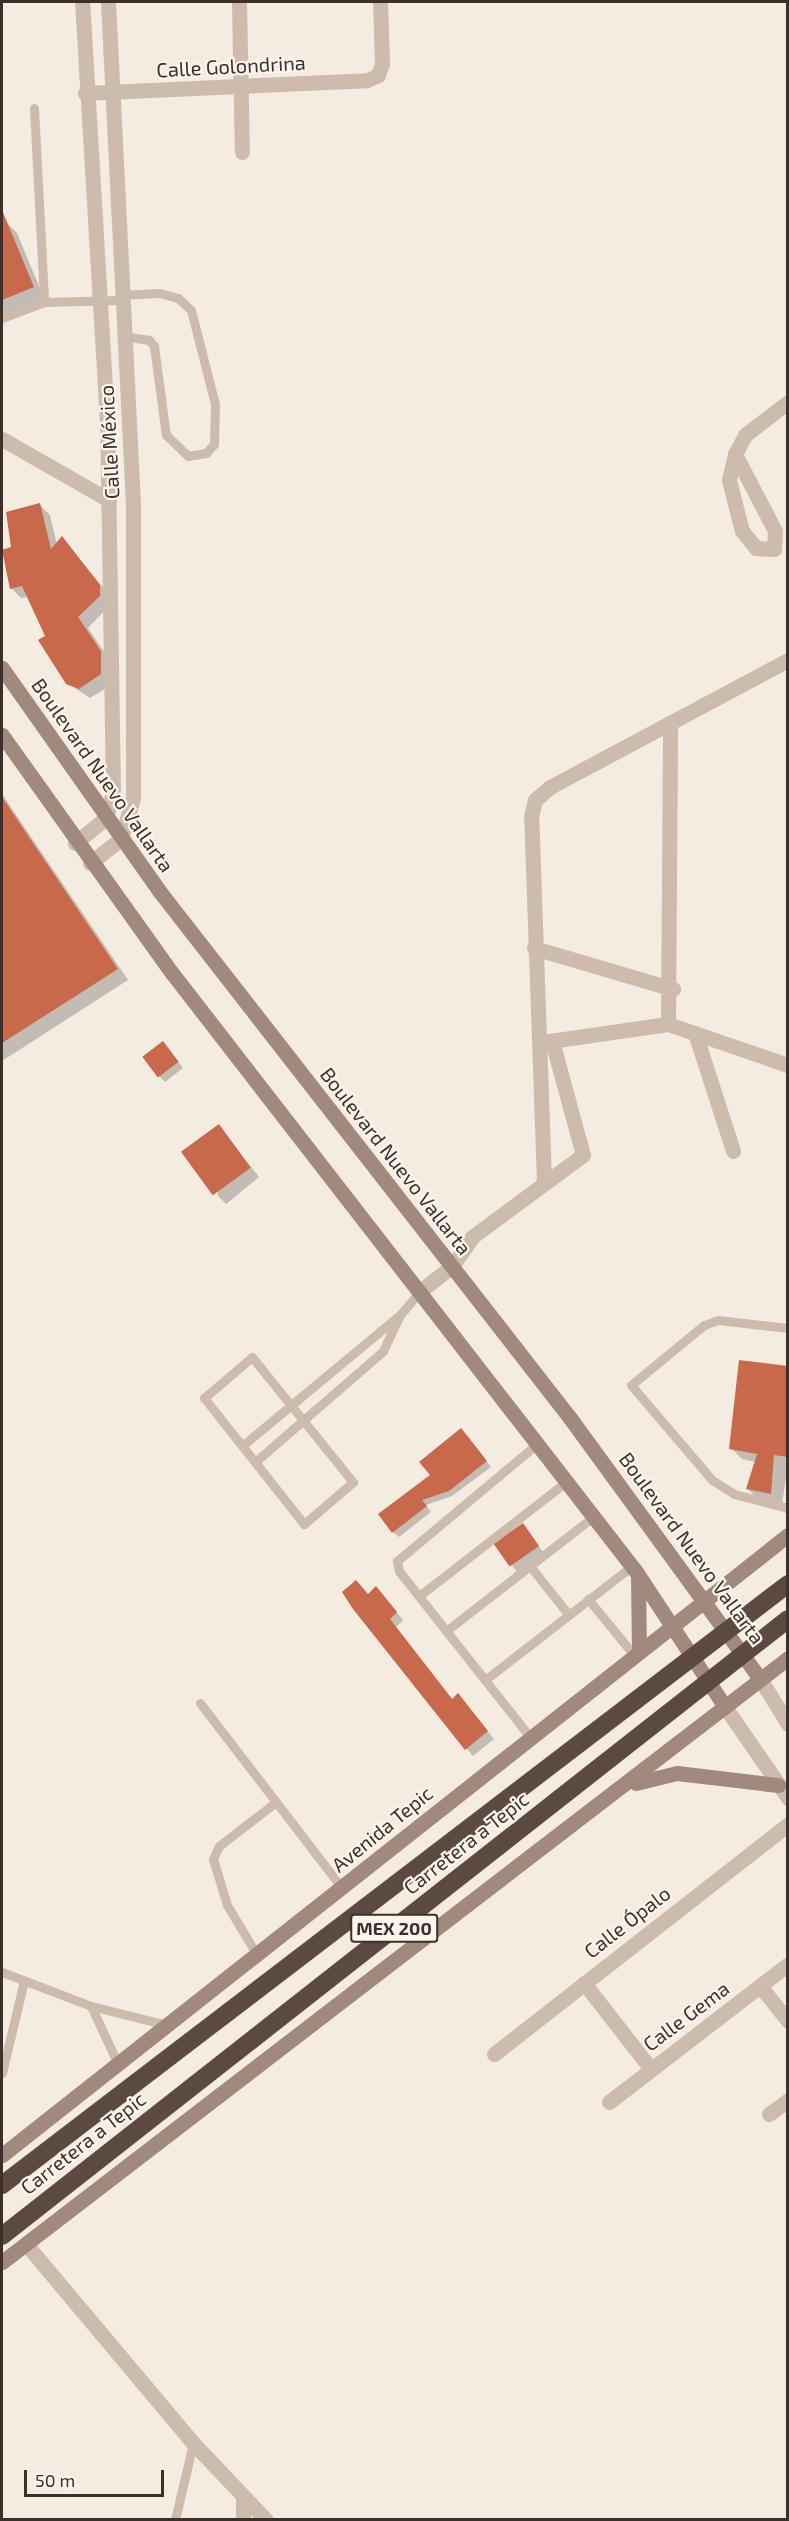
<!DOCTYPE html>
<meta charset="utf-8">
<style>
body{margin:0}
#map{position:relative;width:789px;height:2521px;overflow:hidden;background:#f4ebe1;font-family:"Exo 2",sans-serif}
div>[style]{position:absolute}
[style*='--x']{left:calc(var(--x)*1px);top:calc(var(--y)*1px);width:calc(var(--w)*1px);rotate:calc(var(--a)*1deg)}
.shadow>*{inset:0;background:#0003;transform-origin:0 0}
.building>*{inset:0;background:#c8694b;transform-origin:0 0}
.lane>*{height:9px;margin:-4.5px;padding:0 4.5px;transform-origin:4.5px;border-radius:4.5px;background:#cdbbac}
.street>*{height:15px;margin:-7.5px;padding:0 7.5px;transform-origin:7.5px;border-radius:7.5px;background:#cdbbac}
.secondary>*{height:15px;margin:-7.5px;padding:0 7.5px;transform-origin:7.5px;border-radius:7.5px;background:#a18a7d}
.highway-bridge>*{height:18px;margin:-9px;padding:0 9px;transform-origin:9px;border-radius:9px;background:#5c4a42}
span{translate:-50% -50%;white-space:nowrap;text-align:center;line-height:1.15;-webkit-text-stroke:4.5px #fbf5ee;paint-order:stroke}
.shield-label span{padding:2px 4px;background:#fbf5ee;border:2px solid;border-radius:4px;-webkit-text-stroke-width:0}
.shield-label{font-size:18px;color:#3b302b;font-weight:700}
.street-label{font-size:20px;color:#3b302b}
.frame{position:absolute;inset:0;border:3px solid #3b302b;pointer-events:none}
.scale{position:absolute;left:24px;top:2470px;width:140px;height:27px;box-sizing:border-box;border:3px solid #3b302b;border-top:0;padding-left:8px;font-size:18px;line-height:21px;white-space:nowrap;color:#3b302b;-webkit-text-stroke:4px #fbf5ee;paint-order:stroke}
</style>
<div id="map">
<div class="shadow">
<i style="clip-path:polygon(6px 222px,17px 233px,44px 298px,2px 315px,2px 224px)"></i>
<i style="clip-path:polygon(40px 505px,50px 515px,57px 545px,63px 539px,110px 596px,109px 606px,88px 628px,111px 662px,111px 685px,90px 698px,67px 683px,28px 597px,21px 598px,11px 588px,3px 549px,13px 548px)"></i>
<i style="clip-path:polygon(2px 794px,128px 980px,2px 1061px)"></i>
<i style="clip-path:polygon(168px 1048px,183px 1068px,165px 1082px,160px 1077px)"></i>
<i style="clip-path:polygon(219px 1126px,259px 1177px,226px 1204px,218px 1196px)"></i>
<i style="clip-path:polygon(788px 1368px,788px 1466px,782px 1504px,759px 1500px,748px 1489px,756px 1462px,742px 1459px,731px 1448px)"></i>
<i style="clip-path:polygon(467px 1435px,491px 1467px,452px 1496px,426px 1505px,431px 1512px,399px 1537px,393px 1532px)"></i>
<i style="left:523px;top:1525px;width:34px;height:33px;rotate:53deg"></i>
<i style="clip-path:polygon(383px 1595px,403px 1620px,396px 1627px,453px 1700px,458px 1695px,494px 1739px,473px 1756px,414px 1686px,418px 1683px,369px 1596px)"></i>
</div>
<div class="building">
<i style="clip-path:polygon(2px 210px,34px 287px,2px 300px)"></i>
<i style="clip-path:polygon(40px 503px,51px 549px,62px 536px,100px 585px,100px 596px,78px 617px,101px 651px,101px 674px,79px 689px,66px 684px,38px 640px,45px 636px,22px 586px,10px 589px,2px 550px,11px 547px,6px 512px)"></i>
<i style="clip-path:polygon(2px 797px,118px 969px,2px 1043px)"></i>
<i style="left:163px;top:1041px;width:26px;height:26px;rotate:53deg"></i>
<i style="left:219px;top:1124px;width:54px;height:47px;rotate:54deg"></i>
<i style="clip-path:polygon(739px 1360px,788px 1366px,788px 1457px,774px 1455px,771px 1494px,746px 1489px,757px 1454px,729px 1449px)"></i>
<i style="clip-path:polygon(461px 1428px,487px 1461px,449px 1491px,422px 1500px,427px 1506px,392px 1533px,378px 1514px,430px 1475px,419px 1462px)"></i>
<i style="left:523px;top:1523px;width:28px;height:36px;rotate:55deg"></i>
<i style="clip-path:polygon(356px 1580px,368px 1594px,376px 1586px,397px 1612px,390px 1619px,452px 1699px,458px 1693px,488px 1731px,465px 1750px,353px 1609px,342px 1592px)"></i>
</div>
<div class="lane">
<i style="--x:34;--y:108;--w:194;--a:87"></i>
<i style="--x:120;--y:295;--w:40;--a:-2.9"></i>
<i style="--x:160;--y:293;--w:19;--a:16"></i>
<i style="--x:178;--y:298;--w:18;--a:43"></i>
<i style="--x:191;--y:310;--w:97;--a:75.7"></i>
<i style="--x:215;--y:404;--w:40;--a:91.4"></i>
<i style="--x:214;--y:444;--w:12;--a:132"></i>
<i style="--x:206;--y:453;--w:18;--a:171"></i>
<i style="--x:188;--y:456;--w:30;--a:-136"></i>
<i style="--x:166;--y:435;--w:90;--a:-97.7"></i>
<i style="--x:154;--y:346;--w:8;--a:-130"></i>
<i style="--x:149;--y:340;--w:26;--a:-171"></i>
<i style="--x:2;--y:318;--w:45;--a:-20.9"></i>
<i style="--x:44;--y:302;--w:76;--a:-1.5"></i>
<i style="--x:788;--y:1328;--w:70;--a:-173.5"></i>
<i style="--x:718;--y:1320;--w:15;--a:160"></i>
<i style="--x:704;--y:1325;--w:94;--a:140.6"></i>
<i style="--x:631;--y:1385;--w:125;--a:49.5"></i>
<i style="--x:712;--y:1480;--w:26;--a:32"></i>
<i style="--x:734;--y:1494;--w:56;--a:14.5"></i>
<i style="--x:252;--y:1357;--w:161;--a:51.1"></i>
<i style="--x:353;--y:1482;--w:65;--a:139.4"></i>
<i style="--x:304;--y:1524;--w:161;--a:-128.4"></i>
<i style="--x:204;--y:1398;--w:63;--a:-40.5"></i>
<i style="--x:242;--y:1446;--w:205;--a:-39.7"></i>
<i style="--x:400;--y:1315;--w:30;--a:-50"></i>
<i style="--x:255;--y:1462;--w:169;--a:-40.9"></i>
<i style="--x:383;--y:1351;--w:40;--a:-65"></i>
<i style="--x:530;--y:1566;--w:61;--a:51.6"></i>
<i style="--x:419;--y:1596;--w:187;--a:-37.8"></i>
<i style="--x:588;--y:1599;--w:71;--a:50.7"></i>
<i style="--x:446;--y:1631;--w:187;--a:-37.8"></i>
<i style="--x:485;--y:1680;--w:186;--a:-37.8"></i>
<i style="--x:200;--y:1703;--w:233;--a:52.5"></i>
<i style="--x:530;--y:1737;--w:211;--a:-128.3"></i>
<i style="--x:399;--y:1571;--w:10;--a:-101"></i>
<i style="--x:397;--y:1561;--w:182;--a:-39.9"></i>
<i style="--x:257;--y:1955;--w:58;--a:-121"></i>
<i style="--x:227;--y:1905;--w:48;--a:-106.9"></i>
<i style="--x:213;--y:1859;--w:14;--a:-65"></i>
<i style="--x:219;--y:1846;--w:72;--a:-37.7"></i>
<i style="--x:2;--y:1972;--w:95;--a:20.9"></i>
<i style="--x:91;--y:2006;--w:78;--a:14"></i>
<i style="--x:91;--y:2006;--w:62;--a:65.1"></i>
<i style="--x:2;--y:2073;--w:95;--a:-76.6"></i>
<i style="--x:175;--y:2520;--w:79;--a:-76.8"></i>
</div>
<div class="street">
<i style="--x:239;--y:2;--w:150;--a:88.9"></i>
<i style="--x:85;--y:93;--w:282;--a:-2.6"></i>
<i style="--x:367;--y:80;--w:12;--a:-24"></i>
<i style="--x:378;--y:75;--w:12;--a:-70"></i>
<i style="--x:382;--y:64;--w:62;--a:-91.8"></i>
<i style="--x:2;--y:439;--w:123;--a:29.7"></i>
<i style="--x:735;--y:454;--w:87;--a:62.5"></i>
<i style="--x:775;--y:531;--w:18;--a:93"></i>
<i style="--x:774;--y:549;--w:18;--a:-177"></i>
<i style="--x:756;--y:548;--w:22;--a:-129"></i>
<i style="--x:742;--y:531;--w:53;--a:-104.3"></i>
<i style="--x:729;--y:480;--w:27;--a:-77"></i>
<i style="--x:735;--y:454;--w:21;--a:-62"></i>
<i style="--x:745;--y:435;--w:54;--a:-37.5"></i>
<i style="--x:75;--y:843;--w:40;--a:-39"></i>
<i style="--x:106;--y:818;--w:28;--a:-75"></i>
<i style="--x:113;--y:791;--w:370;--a:-90.9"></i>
<i style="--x:107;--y:421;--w:420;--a:-93.4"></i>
<i style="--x:90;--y:863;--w:39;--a:-38"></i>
<i style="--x:121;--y:839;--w:43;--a:-73.7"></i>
<i style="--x:133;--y:798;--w:294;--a:-90"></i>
<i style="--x:133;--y:504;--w:503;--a:-92.85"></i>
<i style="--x:534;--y:948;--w:145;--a:16.4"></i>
<i style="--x:668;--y:1024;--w:301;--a:-89.6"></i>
<i style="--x:695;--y:1033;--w:124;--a:72.1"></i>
<i style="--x:543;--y:1042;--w:126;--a:-8.2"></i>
<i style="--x:668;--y:1024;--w:127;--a:18.9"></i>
<i style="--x:544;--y:1182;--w:365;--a:-92"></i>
<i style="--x:531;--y:817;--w:17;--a:-77"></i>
<i style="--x:535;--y:800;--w:20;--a:-41"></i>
<i style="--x:550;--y:787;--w:270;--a:-28.1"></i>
<i style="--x:419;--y:1292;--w:42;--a:-38.2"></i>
<i style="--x:452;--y:1266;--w:35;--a:-55"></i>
<i style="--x:472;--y:1237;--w:138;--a:-36.5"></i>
<i style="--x:583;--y:1155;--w:118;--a:-105.2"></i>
<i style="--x:760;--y:1679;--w:53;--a:58.1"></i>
<i style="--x:725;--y:1707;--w:111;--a:55.3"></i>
<i style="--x:584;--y:1983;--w:109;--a:52.1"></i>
<i style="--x:760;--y:1986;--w:45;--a:51.3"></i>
<i style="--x:494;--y:2054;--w:373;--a:-38"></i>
<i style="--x:609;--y:2102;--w:226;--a:-37.6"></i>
<i style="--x:769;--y:2114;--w:24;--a:-36"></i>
<i style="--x:26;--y:2244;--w:260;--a:50"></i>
<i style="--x:193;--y:2443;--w:106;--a:46.5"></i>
<i style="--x:243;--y:2497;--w:23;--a:90"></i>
</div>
<div class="secondary">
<i style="--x:2;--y:668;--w:274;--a:54.8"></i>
<i style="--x:160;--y:892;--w:667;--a:52.06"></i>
<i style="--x:570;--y:1418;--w:323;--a:53.9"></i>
<i style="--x:2;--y:735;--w:292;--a:54.5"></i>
<i style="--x:172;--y:973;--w:759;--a:52.22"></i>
<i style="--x:637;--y:1573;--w:160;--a:56.7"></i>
<i style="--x:638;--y:1579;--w:70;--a:89.2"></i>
<i style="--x:636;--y:1783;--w:42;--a:-13.7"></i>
<i style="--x:677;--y:1773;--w:102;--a:6.8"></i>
<i style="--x:2;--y:2155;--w:1001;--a:-38.27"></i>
<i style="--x:2;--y:2262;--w:991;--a:-37.54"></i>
</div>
<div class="highway-bridge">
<i style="--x:2;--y:2185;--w:989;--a:-37.4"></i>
<i style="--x:2;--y:2236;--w:999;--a:-38.13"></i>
</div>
<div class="shield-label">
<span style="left:394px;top:1928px">MEX 200</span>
</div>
<div class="street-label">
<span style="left:231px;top:66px;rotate:-3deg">Calle Golondrina</span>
<span style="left:109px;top:442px;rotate:-93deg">Calle México</span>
<span style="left:103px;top:775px;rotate:55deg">Boulevard Nuevo Vallarta</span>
<span style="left:396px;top:1161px;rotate:52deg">Boulevard Nuevo Vallarta</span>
<span style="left:692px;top:1548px;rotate:54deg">Boulevard Nuevo Vallarta</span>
<span style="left:382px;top:1829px;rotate:-39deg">Avenida Tepic</span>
<span style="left:466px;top:1843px;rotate:-38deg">Carretera a Tepic</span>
<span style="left:627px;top:1922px;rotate:-38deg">Calle Ópalo</span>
<span style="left:686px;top:2016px;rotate:-37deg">Calle Gema</span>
<span style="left:83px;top:2143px;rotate:-38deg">Carretera a Tepic</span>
</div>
<div class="frame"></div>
<div class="scale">50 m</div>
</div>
